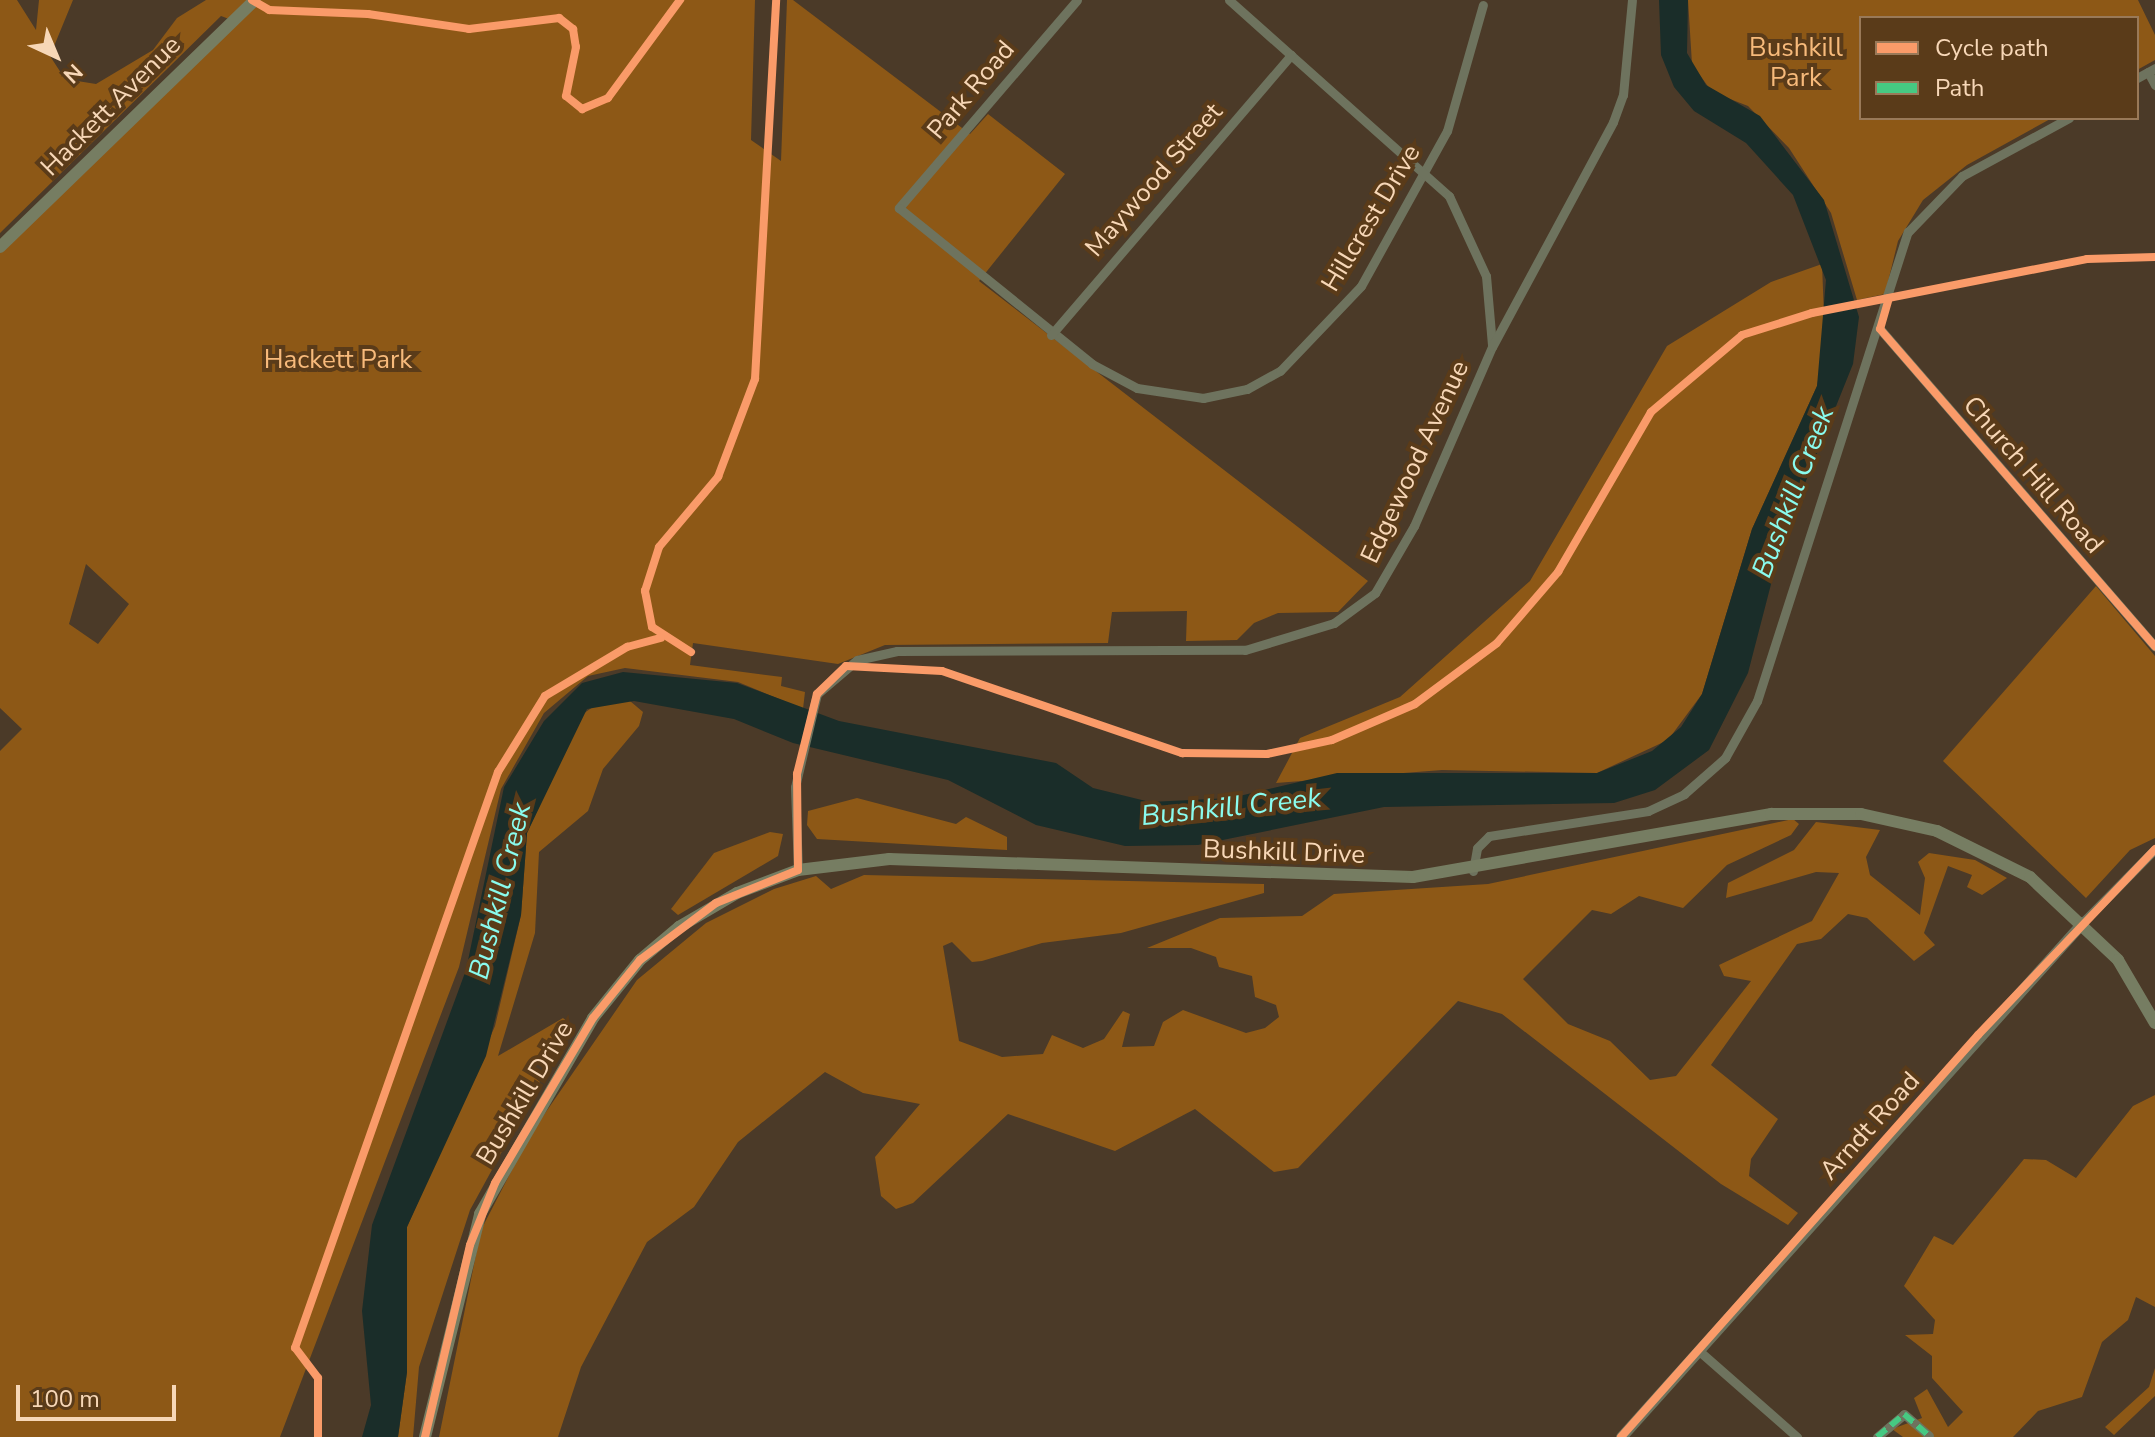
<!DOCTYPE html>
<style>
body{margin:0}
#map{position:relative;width:2155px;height:1437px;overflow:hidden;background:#4b3a28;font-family:"Nunito Sans",sans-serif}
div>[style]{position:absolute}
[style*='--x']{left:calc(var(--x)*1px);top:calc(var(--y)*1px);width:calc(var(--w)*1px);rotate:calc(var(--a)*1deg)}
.green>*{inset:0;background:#8d5816}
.water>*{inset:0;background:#1a2d29}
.minor>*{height:9px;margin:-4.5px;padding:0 4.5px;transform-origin:4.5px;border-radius:4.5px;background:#6e735e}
.tertiary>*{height:11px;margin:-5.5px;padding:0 5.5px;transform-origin:5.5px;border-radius:5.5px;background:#6e735e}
.secondary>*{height:12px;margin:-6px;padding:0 6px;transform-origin:6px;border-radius:6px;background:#767d62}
.quiet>*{height:6px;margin-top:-3px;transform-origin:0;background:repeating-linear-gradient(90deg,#46c982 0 12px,transparent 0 18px)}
.cycleway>*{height:8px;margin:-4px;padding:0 4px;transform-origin:4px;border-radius:4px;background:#fa9b69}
span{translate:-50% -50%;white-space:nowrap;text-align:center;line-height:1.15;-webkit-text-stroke:8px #5a3b19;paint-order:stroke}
.park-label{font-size:26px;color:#f7ba7b}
.street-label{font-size:26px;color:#f7d7b7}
.water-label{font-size:28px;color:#89fbee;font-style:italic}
.legend{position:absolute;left:1859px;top:16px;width:280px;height:104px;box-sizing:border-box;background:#5a3b19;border:2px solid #997958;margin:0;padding:10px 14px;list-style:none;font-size:24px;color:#f7d7b7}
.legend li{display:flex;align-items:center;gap:16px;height:40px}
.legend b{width:40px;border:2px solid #997958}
.north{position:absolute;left:16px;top:16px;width:80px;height:80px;-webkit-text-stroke:6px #5a3b19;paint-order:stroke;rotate:136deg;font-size:22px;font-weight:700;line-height:32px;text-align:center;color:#f7d7b7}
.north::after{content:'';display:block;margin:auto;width:28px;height:36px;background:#f7d7b7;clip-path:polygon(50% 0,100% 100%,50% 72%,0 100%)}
.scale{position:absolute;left:16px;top:1385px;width:160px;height:36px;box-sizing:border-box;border:4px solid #f7d7b7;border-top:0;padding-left:10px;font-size:24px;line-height:28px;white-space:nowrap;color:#f7d7b7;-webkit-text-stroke:6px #5a3b19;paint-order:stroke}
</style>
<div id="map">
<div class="green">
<i style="clip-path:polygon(evenodd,0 0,17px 0,36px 30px,39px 0,73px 0,50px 56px,65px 79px,96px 84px,153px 50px,177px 18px,206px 0,755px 0,751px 140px,781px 161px,787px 0,793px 0,970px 134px,988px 114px,1065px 174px,979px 281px,1368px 581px,1338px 612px,1278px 613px,1254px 623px,1237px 640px,1186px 641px,1187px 611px,1112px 612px,1108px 643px,885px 645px,838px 664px,693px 643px,690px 665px,782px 677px,781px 686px,805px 692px,803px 709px,738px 682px,625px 668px,588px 676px,544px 713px,501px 789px,459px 967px,280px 1437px,0 1437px,0 751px,22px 729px,0 708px,0 247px,229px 19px,221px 16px,0 233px,0 0,86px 564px,129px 604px,98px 644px,69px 624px,86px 564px)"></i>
<i style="clip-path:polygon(1688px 0,2138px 0,2155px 35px,2155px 60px,2137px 70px,2137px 18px,1861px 18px,1861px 118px,2052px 118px,1967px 165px,1923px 200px,1898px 241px,1885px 294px,1857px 300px,1831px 213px,1789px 148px,1748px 106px,1712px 92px,1692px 64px)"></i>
<i style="clip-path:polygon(1822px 264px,1825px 341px,1817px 386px,1752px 529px,1702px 694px,1668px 740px,1597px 773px,1442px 770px,1276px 783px,1300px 738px,1400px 697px,1530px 581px,1667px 346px,1771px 282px)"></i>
<i style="clip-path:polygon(2096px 586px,2155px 656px,2155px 838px,2130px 850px,2086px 898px,1943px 761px)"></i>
<i style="clip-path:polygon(630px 701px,643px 712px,639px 726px,603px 769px,588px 811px,539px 852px,535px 933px,498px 1056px,563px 1018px,574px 1027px,552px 1062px,533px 1057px,524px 1068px,540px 1082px,470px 1210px,419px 1367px,413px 1437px,398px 1437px,407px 1372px,407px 1227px,495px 1026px,521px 915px,527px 833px,580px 716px,600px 702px)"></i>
<i style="clip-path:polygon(857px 798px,956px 824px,966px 817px,1007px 837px,1007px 850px,817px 839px,807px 825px,808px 811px)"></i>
<i style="clip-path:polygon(1793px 819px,1799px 824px,1791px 835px,1727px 865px,1683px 908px,1639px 896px,1611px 914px,1592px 910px,1523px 979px,1568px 1024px,1610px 1041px,1650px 1080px,1676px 1076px,1751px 981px,1724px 976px,1719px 965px,1812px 921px,1839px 873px,1816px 872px,1726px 898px,1728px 883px,1794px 850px,1816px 822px,1880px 830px,1866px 857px,1870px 875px,1920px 915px,1925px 878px,1918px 862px,1929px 853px,1975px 860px,2007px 878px,1982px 895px,1967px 887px,1972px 875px,1948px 866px,1924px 933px,1935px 945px,1914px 961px,1867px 918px,1848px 914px,1821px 939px,1797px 944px,1711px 1065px,1778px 1119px,1751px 1159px,1749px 1176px,1798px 1213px,1788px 1225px,1721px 1184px,1502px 1014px,1458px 1001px,1298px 1168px,1274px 1172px,1195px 1109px,1115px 1151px,1008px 1114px,913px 1203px,896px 1209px,881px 1196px,875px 1157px,920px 1104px,863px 1093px,825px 1072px,738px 1142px,694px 1207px,647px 1242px,581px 1367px,558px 1437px,439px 1437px,481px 1230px,530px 1135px,637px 980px,706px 923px,774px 889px,816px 876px,831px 889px,864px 875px,1264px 884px,1264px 893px,1121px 933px,1042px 943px,982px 961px,972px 962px,952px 942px,943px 946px,959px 1041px,1002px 1057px,1043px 1054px,1052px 1035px,1083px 1048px,1104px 1039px,1123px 1011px,1130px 1014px,1122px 1047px,1154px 1046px,1163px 1022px,1183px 1010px,1246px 1033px,1265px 1028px,1279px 1017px,1276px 1005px,1255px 997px,1252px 976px,1219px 967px,1216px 957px,1191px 948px,1147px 948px,1220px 918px,1302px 916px,1334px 894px,1488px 884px)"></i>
<i style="clip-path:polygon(770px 832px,783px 834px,778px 856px,678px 915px,671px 909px,714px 853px)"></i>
<i style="clip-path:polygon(2155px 1095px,2155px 1307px,2136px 1297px,2128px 1320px,2102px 1342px,2082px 1397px,2038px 1411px,2013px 1437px,1903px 1437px,1892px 1429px,1922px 1418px,1914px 1398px,1927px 1389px,1948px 1427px,1963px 1412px,1932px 1378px,1932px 1356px,1905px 1335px,1933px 1334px,1935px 1320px,1904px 1286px,1934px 1236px,1953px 1245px,2024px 1159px,2046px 1160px,2076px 1178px,2133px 1106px)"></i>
<i style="clip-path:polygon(2155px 1368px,2155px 1396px,2114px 1435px,2105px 1427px,2149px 1387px)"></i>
</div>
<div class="water">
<i style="clip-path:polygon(1659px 0,1688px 0,1687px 53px,1706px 85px,1760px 116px,1824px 200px,1859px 317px,1853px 364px,1783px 538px,1748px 673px,1709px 750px,1655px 790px,1614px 803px,1384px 807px,1198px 845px,1125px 846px,1036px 825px,948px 780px,793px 743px,734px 719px,634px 701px,587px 709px,527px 833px,521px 915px,486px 1056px,407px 1227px,407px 1372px,398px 1437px,362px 1437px,371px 1405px,362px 1311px,372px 1225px,466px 970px,504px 787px,544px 721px,582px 683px,623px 672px,737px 683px,839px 721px,1056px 763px,1093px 788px,1150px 802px,1231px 798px,1337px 773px,1597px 773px,1652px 751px,1681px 727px,1702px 694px,1752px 529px,1817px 386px,1826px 280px,1793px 195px,1746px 143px,1694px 111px,1674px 87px,1661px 55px)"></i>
</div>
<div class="minor">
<i style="--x:1077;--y:0;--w:274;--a:130.6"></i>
<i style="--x:899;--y:208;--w:248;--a:38.9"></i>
<i style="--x:1092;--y:364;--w:51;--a:28.1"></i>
<i style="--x:1137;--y:388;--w:67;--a:8.6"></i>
<i style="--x:1203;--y:398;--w:45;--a:-11.6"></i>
<i style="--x:1247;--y:389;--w:38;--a:-29"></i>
<i style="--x:1280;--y:371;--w:117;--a:-46.4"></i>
<i style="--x:1361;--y:286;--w:177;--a:-61"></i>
<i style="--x:1447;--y:131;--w:131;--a:-74.1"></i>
<i style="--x:1229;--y:0;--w:295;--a:41.7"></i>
<i style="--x:1449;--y:196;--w:88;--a:65.2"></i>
<i style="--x:1486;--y:276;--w:69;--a:85"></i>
<i style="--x:2148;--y:72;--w:15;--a:62"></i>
<i style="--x:2137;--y:78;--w:21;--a:-29"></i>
<i style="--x:1880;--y:329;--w:420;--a:49.1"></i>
<i style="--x:1051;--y:335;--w:369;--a:-49.4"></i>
<i style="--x:798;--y:870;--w:83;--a:-92.1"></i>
<i style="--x:795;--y:787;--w:96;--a:-76.7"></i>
<i style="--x:817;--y:694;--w:52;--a:-40.4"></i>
<i style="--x:857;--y:660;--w:41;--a:-12.7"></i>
<i style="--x:897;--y:651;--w:348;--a:-0.2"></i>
<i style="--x:1245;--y:650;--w:93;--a:-16.9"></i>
<i style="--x:1334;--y:623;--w:51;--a:-36.2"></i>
<i style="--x:1375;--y:593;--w:78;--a:-59.8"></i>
<i style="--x:1414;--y:526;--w:195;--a:-66.5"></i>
<i style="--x:1492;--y:347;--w:255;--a:-61.7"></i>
<i style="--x:1613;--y:122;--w:29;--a:-70"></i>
<i style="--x:1623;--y:95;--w:95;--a:-84.6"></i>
<i style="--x:1473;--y:871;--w:23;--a:-80"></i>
<i style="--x:1477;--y:848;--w:17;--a:-45"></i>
<i style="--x:1489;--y:836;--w:161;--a:-8.9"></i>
<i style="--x:1648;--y:811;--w:40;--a:-25"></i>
<i style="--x:1684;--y:794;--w:55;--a:-41.3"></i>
<i style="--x:1725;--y:758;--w:65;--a:-60.7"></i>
<i style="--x:1757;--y:701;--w:493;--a:-72.2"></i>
<i style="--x:1908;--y:232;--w:78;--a:-46"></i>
<i style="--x:1962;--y:176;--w:122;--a:-28.5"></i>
<i style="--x:2083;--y:922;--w:103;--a:-45.4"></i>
<i style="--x:1698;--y:1350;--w:132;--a:41.3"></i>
<i style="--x:1877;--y:1437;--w:35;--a:-40"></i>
<i style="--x:1904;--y:1414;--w:33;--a:41"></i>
</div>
<div class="tertiary">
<i style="--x:1621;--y:1437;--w:692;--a:-48.11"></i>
</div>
<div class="secondary">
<i style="--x:0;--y:247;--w:355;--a:-44.1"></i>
<i style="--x:425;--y:1437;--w:230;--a:-76.1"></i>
<i style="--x:480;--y:1214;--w:226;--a:-60"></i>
<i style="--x:593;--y:1018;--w:75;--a:-51"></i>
<i style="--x:640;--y:960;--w:51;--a:-40.2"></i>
<i style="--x:679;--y:927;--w:67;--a:-30.4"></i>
<i style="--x:737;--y:893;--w:65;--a:-20.7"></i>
<i style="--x:798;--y:870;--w:92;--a:-6.9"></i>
<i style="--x:889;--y:859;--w:524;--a:1.97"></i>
<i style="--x:1413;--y:877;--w:364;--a:-10"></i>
<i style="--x:1771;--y:814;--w:90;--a:0"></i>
<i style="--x:1861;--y:814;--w:78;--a:12.6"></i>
<i style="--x:1937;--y:831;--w:104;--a:26.3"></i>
<i style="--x:2030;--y:877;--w:121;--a:43.3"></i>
<i style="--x:2118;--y:960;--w:73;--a:59.6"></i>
</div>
<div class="quiet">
<i style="--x:1877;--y:1437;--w:35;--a:-40"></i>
<i style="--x:1904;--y:1414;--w:33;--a:41"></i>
</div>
<div class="cycleway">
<i style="--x:252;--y:0;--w:20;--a:30"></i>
<i style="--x:269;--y:10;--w:99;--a:2.3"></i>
<i style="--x:368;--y:14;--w:102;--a:8.4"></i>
<i style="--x:469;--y:29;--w:91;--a:-7"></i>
<i style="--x:559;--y:18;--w:18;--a:38"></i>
<i style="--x:573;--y:29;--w:18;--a:81"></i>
<i style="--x:576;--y:47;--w:50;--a:101.5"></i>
<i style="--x:566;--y:96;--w:21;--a:39"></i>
<i style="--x:582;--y:109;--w:28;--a:-23"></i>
<i style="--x:608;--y:98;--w:122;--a:-53.7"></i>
<i style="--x:1889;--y:298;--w:32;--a:106"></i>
<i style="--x:1880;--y:329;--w:420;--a:49.1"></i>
<i style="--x:691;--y:652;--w:46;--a:-147.3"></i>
<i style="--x:652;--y:627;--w:37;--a:-101"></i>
<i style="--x:645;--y:591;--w:46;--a:-72.3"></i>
<i style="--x:659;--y:547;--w:92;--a:-49.9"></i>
<i style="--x:718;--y:477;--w:105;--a:-69.3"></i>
<i style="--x:755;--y:379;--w:380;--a:-86.8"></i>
<i style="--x:318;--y:1437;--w:59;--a:-90"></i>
<i style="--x:318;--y:1378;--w:38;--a:-127"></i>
<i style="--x:295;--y:1348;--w:611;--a:-70.59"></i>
<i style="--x:498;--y:772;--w:89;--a:-58.3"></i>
<i style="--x:545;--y:696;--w:96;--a:-30.9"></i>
<i style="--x:627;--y:647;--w:35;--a:-15"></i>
<i style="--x:425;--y:1437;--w:197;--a:-76.8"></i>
<i style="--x:470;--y:1245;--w:67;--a:-68"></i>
<i style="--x:495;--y:1183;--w:192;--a:-59.3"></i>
<i style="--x:593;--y:1018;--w:75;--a:-51"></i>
<i style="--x:640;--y:960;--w:95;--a:-36.9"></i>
<i style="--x:716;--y:903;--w:88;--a:-21.9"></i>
<i style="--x:798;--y:870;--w:96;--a:-90.6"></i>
<i style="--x:797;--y:774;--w:82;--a:-76"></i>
<i style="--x:817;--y:694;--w:40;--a:-44"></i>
<i style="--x:846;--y:666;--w:96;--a:3"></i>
<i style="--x:942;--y:671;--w:254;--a:18.9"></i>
<i style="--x:1182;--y:753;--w:85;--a:0.7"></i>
<i style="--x:1267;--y:754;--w:66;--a:-12.2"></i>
<i style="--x:1332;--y:740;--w:90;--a:-23.4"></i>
<i style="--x:1415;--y:704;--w:102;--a:-36.6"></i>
<i style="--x:1497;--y:643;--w:94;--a:-49.3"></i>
<i style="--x:1558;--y:572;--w:185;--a:-59.8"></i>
<i style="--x:1651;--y:412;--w:119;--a:-40.2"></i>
<i style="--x:1742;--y:335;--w:73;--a:-17.4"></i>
<i style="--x:1812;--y:313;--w:280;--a:-11.1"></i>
<i style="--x:2087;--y:259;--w:68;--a:-1.7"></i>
<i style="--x:1621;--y:1437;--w:538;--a:-48.39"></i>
<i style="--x:1978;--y:1035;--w:257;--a:-46.4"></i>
</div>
<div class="park-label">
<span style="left:1796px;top:63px">Bushkill<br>Park</span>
<span style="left:338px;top:360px">Hackett Park</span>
</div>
<div class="street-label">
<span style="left:971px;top:90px;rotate:-50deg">Park Road</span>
<span style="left:111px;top:106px;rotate:-45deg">Hackett Avenue</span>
<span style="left:1154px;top:180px;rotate:-49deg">Maywood Street</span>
<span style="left:1371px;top:218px;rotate:-59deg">Hillcrest Drive</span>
<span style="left:1415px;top:462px;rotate:-65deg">Edgewood Avenue</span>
<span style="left:2033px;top:475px;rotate:49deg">Church Hill Road</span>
<span style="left:1284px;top:852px;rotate:2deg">Bushkill Drive</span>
<span style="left:525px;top:1093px;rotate:-59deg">Bushkill Drive</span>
<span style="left:1870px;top:1126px;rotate:-48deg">Arndt Road</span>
</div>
<div class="water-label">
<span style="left:1793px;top:492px;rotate:-69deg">Bushkill Creek</span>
<span style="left:1231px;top:807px;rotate:-6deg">Bushkill Creek</span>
<span style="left:500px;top:891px;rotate:-76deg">Bushkill Creek</span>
</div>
<ul class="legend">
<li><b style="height:10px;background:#fa9b69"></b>Cycle path</li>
<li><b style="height:10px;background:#46c982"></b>Path</li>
</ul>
<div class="north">N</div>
<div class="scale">100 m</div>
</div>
